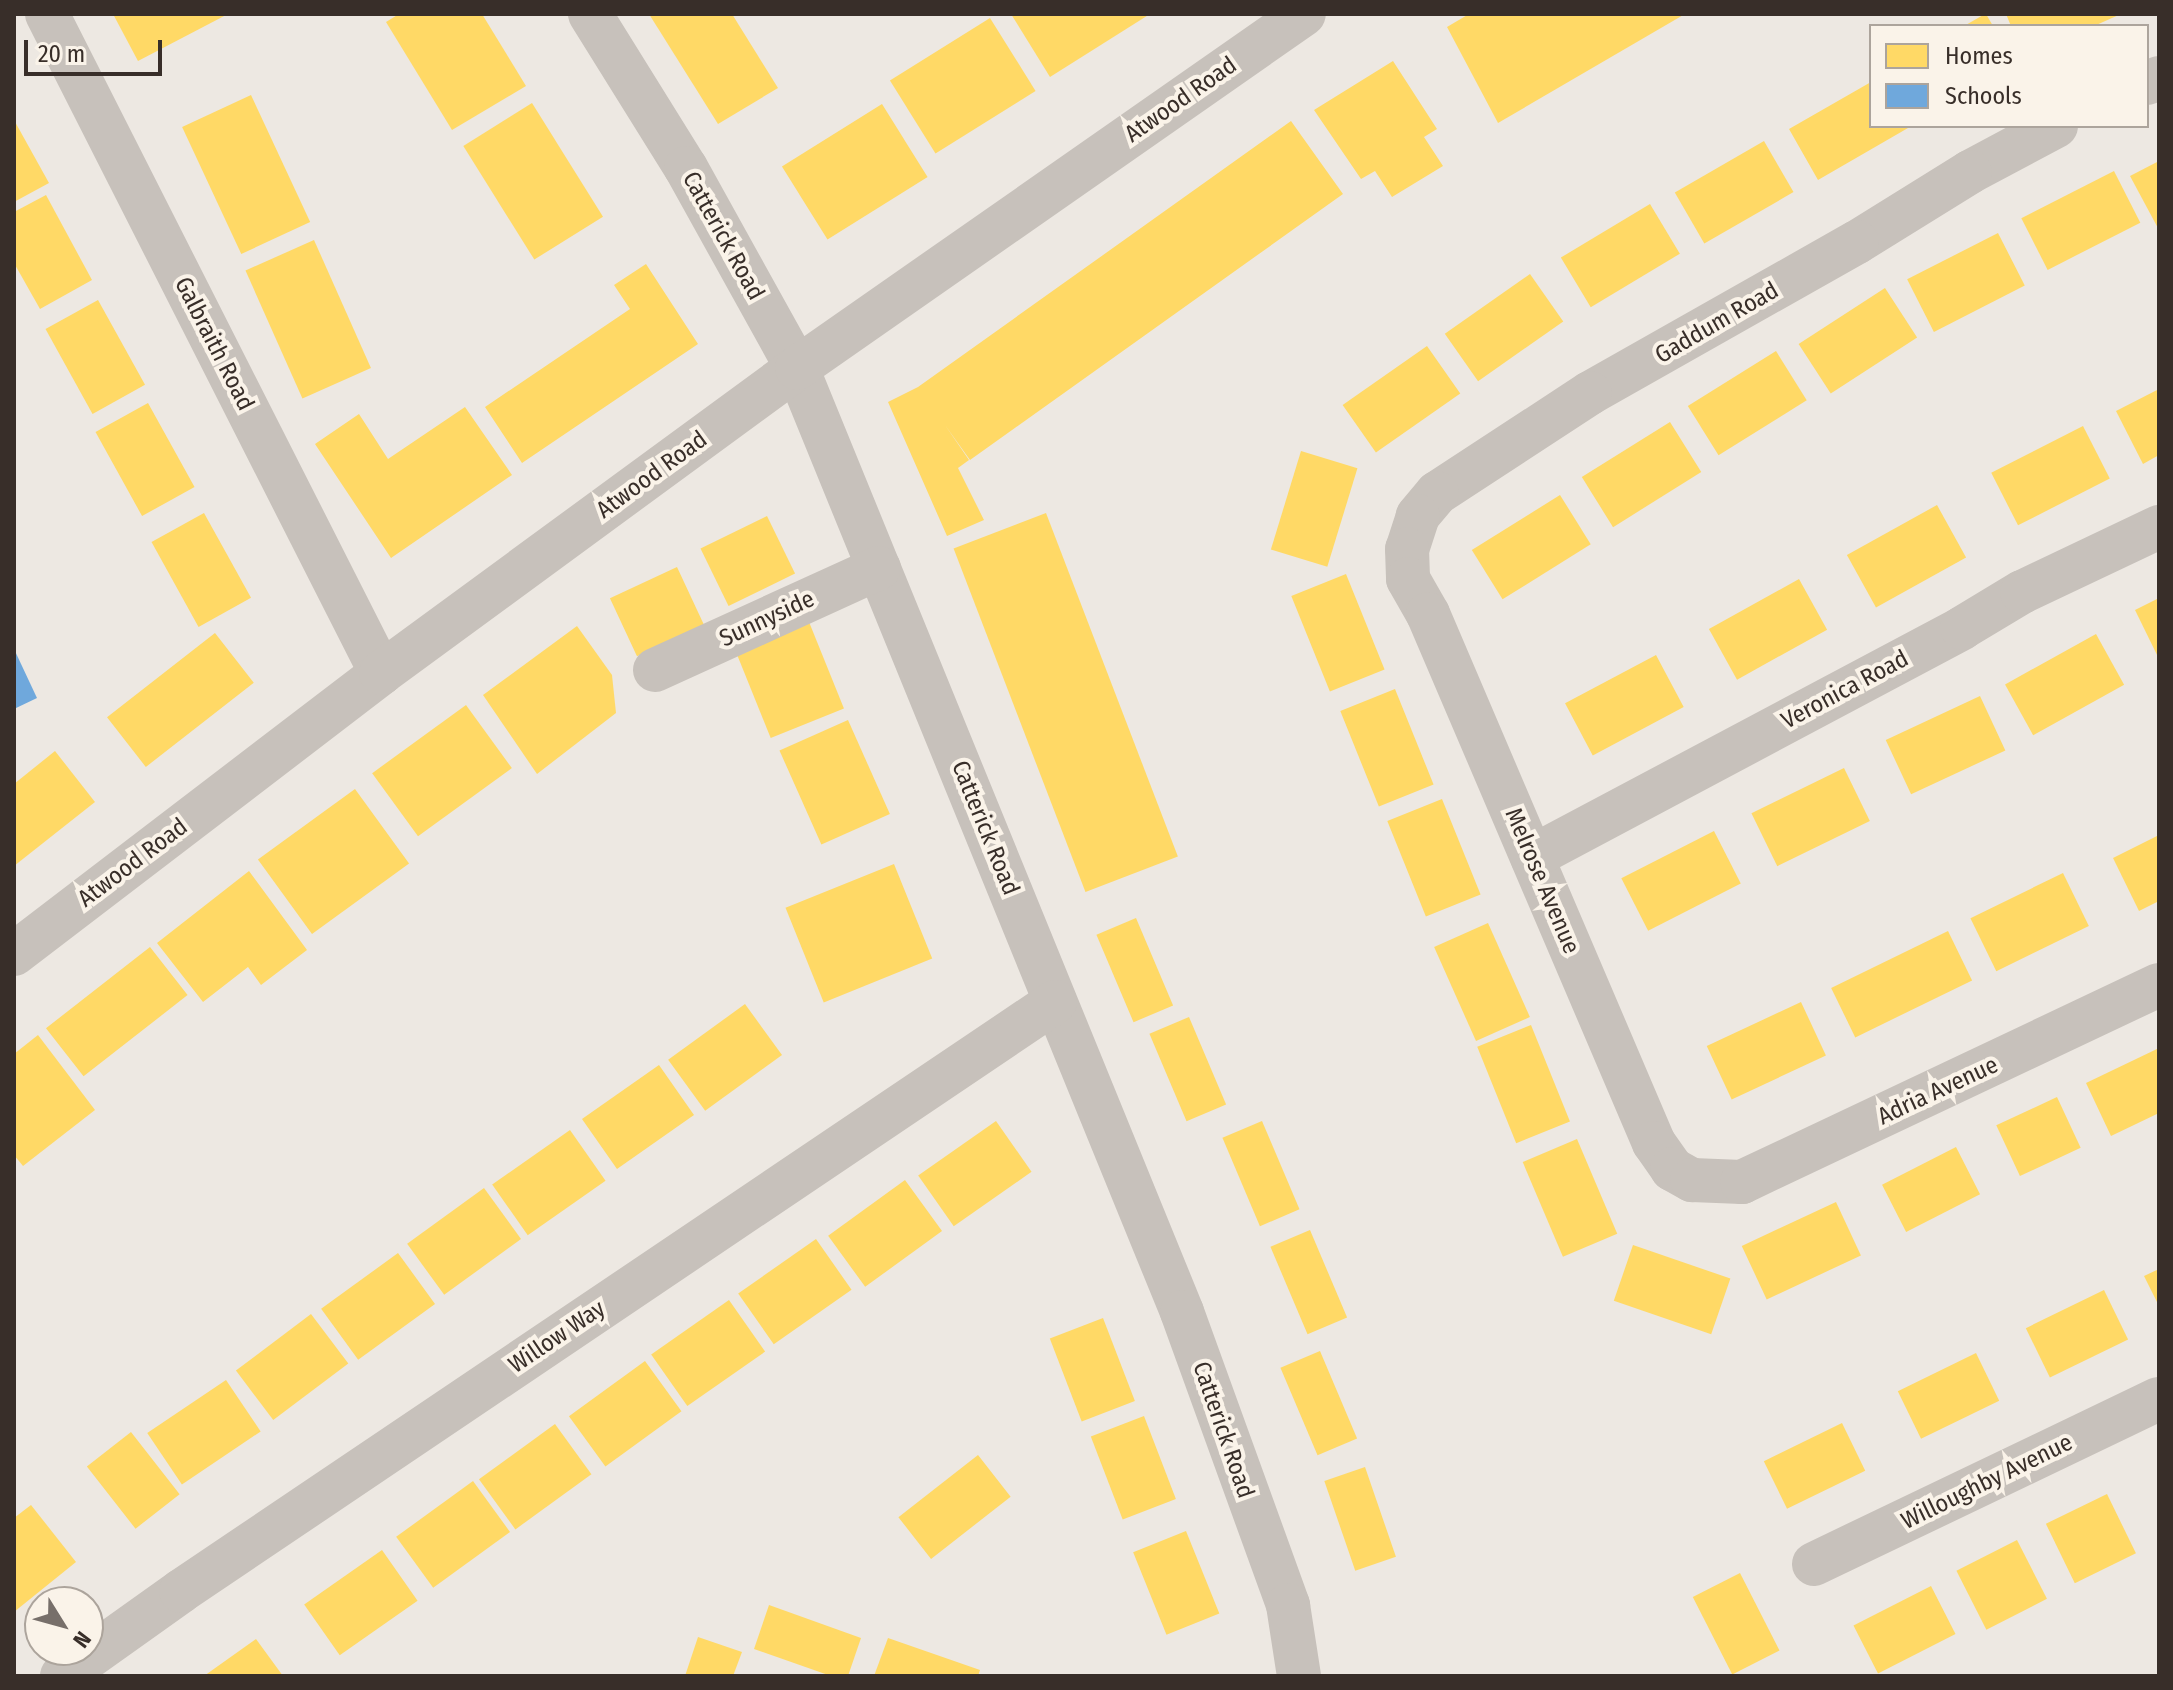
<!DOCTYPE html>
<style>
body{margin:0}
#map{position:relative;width:2173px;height:1690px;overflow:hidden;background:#ede8e2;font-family:"Fira Sans Condensed",sans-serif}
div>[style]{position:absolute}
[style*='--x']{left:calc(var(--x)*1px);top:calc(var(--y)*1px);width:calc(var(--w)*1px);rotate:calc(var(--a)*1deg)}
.homes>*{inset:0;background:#ffd966;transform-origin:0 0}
.schools>*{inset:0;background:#6fa8dc}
.minor>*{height:44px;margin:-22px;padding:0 22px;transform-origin:22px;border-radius:22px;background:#c7c1bb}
span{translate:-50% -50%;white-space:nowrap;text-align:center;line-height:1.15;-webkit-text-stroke:8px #faf3e9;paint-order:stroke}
.street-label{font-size:24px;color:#382e29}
.frame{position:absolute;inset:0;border:16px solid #382e29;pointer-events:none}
.legend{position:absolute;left:1869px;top:24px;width:280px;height:104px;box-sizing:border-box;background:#faf3e9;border:2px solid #aca49c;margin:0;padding:10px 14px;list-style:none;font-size:24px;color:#382e29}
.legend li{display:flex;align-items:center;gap:16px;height:40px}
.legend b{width:40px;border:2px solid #aca49c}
.north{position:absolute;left:24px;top:1586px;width:80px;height:80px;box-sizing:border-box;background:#faf3e9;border:2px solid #aca49c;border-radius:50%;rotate:127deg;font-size:22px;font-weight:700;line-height:32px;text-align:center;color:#382e29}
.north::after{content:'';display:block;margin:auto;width:28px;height:36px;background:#776f6a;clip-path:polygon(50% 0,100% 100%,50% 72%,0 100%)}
.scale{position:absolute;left:24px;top:40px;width:138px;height:36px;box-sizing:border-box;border:4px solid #382e29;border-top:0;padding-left:10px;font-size:24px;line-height:28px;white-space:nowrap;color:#382e29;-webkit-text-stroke:6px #faf3e9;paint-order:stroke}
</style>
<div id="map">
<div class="homes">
<i style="clip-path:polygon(113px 14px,228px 14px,138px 61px)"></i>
<i style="clip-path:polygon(399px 14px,482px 14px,526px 86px,452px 130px,386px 22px)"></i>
<i style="clip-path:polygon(649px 14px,732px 14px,778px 88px,718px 124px)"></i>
<i style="clip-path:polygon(1011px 14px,1150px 14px,1050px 77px)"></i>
<i style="clip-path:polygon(1469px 14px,1685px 14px,1498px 123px,1447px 27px)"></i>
<i style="clip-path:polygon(1986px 14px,1993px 26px,1964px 26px,1985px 14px)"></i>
<i style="clip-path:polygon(2006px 14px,2121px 14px,2094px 26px,2011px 26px)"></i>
<i style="left:990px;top:18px;width:86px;height:118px;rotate:58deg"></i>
<i style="clip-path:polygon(1393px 61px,1437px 129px,1424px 137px,1443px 166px,1392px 197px,1375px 171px,1361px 179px,1314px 110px)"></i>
<i style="clip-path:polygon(1871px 82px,1871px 126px,1908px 128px,1818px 180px,1789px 129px)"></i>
<i style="left:251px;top:95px;width:140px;height:76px;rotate:65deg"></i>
<i style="left:532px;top:103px;width:134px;height:81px;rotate:58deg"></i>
<i style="left:882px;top:104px;width:86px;height:118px;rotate:58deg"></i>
<i style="clip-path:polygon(14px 120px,49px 183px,14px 202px)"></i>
<i style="clip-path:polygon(1291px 121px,1343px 194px,970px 460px,945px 425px,969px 460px,958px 468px,984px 520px,947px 536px,888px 402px,918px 387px)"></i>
<i style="left:1764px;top:141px;width:59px;height:103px;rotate:60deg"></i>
<i style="clip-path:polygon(2159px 161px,2159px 230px,2130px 176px)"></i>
<i style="left:2114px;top:171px;width:58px;height:104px;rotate:63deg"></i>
<i style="clip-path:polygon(46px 195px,92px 280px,40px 309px,14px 263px,14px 212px)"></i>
<i style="left:1650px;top:204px;width:58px;height:104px;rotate:59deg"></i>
<i style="left:1998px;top:233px;width:59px;height:102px;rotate:63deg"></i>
<i style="left:314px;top:240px;width:140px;height:75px;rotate:66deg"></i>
<i style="clip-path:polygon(646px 264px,698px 344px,522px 463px,485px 407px,630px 309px,614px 285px)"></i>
<i style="left:1530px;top:274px;width:58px;height:104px;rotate:55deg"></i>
<i style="left:1885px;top:288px;width:59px;height:103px;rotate:57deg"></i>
<i style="left:98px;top:300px;width:97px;height:60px;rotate:61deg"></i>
<i style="left:1427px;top:346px;width:58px;height:103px;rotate:55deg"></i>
<i style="left:1776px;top:351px;width:58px;height:104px;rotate:58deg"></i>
<i style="clip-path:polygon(2159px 389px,2159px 455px,2143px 464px,2116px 411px)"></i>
<i style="left:148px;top:403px;width:96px;height:60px;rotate:61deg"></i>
<i style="clip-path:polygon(465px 407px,512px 475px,391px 558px,315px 444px,359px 414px,388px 459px)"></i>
<i style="left:1670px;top:422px;width:59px;height:104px;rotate:58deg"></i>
<i style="left:2083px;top:426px;width:59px;height:103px;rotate:63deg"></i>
<i style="left:1301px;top:451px;width:59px;height:103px;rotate:17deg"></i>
<i style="left:1560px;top:495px;width:58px;height:104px;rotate:58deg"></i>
<i style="left:1937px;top:505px;width:60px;height:103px;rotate:61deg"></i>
<i style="left:204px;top:513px;width:97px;height:60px;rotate:61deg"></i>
<i style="left:1046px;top:513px;width:368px;height:99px;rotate:69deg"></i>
<i style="left:767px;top:516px;width:64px;height:74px;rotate:64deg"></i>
<i style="left:677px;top:567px;width:64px;height:74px;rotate:65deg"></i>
<i style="left:1346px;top:574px;width:103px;height:59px;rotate:68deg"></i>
<i style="left:1799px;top:579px;width:58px;height:103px;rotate:61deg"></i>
<i style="clip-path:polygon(2159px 598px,2159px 659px,2135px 610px)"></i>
<i style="left:805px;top:612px;width:104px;height:79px;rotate:68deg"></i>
<i style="clip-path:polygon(577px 626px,612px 675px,616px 713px,537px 774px,483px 695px)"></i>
<i style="left:215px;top:633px;width:63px;height:137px;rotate:52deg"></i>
<i style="left:2096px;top:634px;width:58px;height:104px;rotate:61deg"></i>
<i style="left:1656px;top:655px;width:59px;height:103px;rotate:62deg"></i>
<i style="left:1395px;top:689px;width:103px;height:59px;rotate:68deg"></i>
<i style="left:1980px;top:696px;width:60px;height:104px;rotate:65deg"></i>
<i style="left:466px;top:705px;width:78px;height:116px;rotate:54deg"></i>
<i style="left:848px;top:720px;width:103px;height:75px;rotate:66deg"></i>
<i style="clip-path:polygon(55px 751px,95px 802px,14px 866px,14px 784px)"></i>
<i style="left:1844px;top:768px;width:59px;height:103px;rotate:64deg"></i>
<i style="left:355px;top:789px;width:92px;height:120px;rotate:54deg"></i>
<i style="left:1442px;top:799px;width:103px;height:59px;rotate:68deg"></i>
<i style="left:1714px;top:831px;width:59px;height:104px;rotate:63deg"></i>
<i style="clip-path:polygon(2159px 835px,2159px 901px,2139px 911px,2113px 858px)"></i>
<i style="left:894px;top:864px;width:102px;height:117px;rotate:68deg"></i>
<i style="clip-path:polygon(249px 871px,307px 950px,261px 985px,248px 967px,203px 1002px,157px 943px)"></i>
<i style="left:2063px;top:873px;width:59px;height:103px;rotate:64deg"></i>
<i style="left:1136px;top:918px;width:95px;height:43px;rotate:67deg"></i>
<i style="left:1488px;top:923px;width:103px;height:59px;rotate:66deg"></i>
<i style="left:1948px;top:931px;width:55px;height:130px;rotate:64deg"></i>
<i style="left:150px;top:947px;width:61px;height:132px;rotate:52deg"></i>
<i style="left:1801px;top:1002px;width:59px;height:104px;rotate:65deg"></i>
<i style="left:745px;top:1004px;width:63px;height:95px;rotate:54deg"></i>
<i style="left:1189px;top:1017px;width:95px;height:43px;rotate:67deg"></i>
<i style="left:1531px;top:1025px;width:104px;height:58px;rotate:68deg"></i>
<i style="clip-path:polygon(38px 1035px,95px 1110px,23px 1166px,14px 1155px,14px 1054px)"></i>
<i style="clip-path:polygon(2159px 1048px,2159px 1113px,2111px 1136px,2086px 1083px)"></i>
<i style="left:659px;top:1065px;width:61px;height:94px;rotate:55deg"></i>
<i style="left:2057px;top:1097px;width:56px;height:67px;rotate:65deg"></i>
<i style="left:996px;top:1121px;width:62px;height:95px;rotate:55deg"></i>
<i style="left:1262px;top:1121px;width:96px;height:43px;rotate:67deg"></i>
<i style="left:570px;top:1130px;width:62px;height:95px;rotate:55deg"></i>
<i style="left:1577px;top:1139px;width:103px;height:59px;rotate:67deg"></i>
<i style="left:1956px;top:1147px;width:53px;height:83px;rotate:63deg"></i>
<i style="left:905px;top:1180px;width:63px;height:95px;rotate:54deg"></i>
<i style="left:484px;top:1188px;width:63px;height:95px;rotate:54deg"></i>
<i style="left:1836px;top:1202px;width:59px;height:104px;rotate:65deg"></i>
<i style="left:1310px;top:1230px;width:95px;height:43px;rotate:67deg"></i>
<i style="left:816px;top:1239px;width:62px;height:95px;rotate:55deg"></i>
<i style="left:1633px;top:1245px;width:103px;height:59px;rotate:19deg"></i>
<i style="left:398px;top:1253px;width:63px;height:95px;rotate:54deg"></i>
<i style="clip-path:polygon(2159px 1269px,2159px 1306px,2144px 1276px)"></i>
<i style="left:2104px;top:1290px;width:55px;height:87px;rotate:64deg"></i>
<i style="left:729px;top:1300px;width:63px;height:95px;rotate:55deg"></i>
<i style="left:311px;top:1314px;width:62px;height:94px;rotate:53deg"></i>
<i style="left:1103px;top:1318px;width:89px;height:57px;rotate:69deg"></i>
<i style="left:1320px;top:1351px;width:95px;height:43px;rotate:67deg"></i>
<i style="left:1976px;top:1353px;width:53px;height:87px;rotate:64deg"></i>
<i style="left:645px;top:1361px;width:62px;height:94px;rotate:54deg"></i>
<i style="left:226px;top:1380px;width:62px;height:95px;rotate:56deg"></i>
<i style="left:1144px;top:1416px;width:89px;height:57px;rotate:69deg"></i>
<i style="left:1842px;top:1423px;width:53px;height:87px;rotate:64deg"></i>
<i style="left:555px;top:1424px;width:62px;height:94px;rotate:54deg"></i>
<i style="left:131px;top:1432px;width:79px;height:56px;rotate:52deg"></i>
<i style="left:978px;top:1455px;width:53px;height:101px;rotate:52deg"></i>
<i style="left:1365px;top:1467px;width:95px;height:43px;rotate:71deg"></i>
<i style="left:473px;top:1481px;width:63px;height:95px;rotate:54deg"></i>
<i style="left:2107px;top:1494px;width:66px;height:68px;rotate:64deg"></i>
<i style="clip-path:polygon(31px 1505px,76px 1562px,14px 1612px,14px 1518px)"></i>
<i style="left:1186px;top:1531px;width:89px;height:57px;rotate:68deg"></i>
<i style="left:2017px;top:1540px;width:66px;height:68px;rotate:63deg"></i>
<i style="left:382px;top:1550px;width:62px;height:95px;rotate:55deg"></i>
<i style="left:1740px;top:1573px;width:87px;height:53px;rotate:63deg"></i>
<i style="left:1931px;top:1586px;width:54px;height:87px;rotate:63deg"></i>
<i style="clip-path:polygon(769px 1605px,861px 1638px,848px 1676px,831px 1676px,754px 1649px)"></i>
<i style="clip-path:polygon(698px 1637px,742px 1652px,733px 1676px,685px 1676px)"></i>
<i style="clip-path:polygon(888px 1638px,980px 1670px,978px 1676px,874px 1676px)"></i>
<i style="clip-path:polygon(256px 1639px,283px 1676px,204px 1676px,218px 1666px)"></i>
</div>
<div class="schools">
<i style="clip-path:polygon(14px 649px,37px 698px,14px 709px)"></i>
</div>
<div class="minor">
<i style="--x:47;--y:14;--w:739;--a:63.12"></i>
<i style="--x:590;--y:14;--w:181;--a:58.1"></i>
<i style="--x:686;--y:168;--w:229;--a:61"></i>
<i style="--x:797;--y:368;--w:1019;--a:67.81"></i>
<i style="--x:1182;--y:1312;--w:312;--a:70.1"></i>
<i style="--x:1288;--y:1605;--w:72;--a:81.2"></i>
<i style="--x:2147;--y:83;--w:13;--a:-23"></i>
<i style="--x:2056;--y:126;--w:98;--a:151.9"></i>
<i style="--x:1970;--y:172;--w:133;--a:148.2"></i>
<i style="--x:1857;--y:242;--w:307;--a:150.5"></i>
<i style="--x:1590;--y:393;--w:183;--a:146.8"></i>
<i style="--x:1437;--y:493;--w:30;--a:130"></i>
<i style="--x:1418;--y:516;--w:35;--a:108"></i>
<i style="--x:1407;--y:549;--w:30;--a:88"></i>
<i style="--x:1408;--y:579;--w:40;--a:60.3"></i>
<i style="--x:1428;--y:614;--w:575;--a:66.87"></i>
<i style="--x:1654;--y:1143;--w:32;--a:55"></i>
<i style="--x:1672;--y:1169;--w:23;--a:29"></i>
<i style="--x:1692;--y:1180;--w:50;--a:2.3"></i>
<i style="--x:1742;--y:1182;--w:461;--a:-25.3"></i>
<i style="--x:655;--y:670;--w:246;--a:-24.5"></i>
<i style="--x:1532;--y:857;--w:487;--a:-28"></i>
<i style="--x:1962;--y:628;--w:70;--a:-31"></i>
<i style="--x:2022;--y:592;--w:152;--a:-25.4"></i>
<i style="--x:14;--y:954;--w:462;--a:-37.4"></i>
<i style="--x:381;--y:673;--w:516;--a:-36.25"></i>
<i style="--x:797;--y:368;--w:618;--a:-34.92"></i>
<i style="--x:1814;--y:1564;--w:382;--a:-25.6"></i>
<i style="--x:62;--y:1676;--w:146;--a:-35.5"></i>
<i style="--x:181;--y:1591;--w:1054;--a:-33.98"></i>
</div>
<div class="street-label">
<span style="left:1181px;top:100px;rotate:-35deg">Atwood Road</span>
<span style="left:723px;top:236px;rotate:61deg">Catterick Road</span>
<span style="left:1717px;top:323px;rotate:-30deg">Gaddum Road</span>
<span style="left:214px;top:344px;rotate:63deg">Galbraith Road</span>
<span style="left:652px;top:475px;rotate:-36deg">Atwood Road</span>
<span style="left:767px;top:619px;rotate:-25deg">Sunnyside</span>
<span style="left:1845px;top:690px;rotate:-28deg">Veronica Road</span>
<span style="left:985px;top:828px;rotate:68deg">Catterick Road</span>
<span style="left:133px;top:863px;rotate:-37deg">Atwood Road</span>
<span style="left:1542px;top:881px;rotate:67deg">Melrose Avenue</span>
<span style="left:1938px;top:1091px;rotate:-25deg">Adria Avenue</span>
<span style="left:557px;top:1337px;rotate:-34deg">Willow Way</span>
<span style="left:1223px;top:1430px;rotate:71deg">Catterick Road</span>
<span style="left:1987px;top:1482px;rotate:-26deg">Willoughby Avenue</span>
</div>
<div class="frame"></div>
<ul class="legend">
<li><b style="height:22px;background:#ffd966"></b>Homes</li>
<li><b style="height:22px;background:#6fa8dc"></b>Schools</li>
</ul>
<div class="north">N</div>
<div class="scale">20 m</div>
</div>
